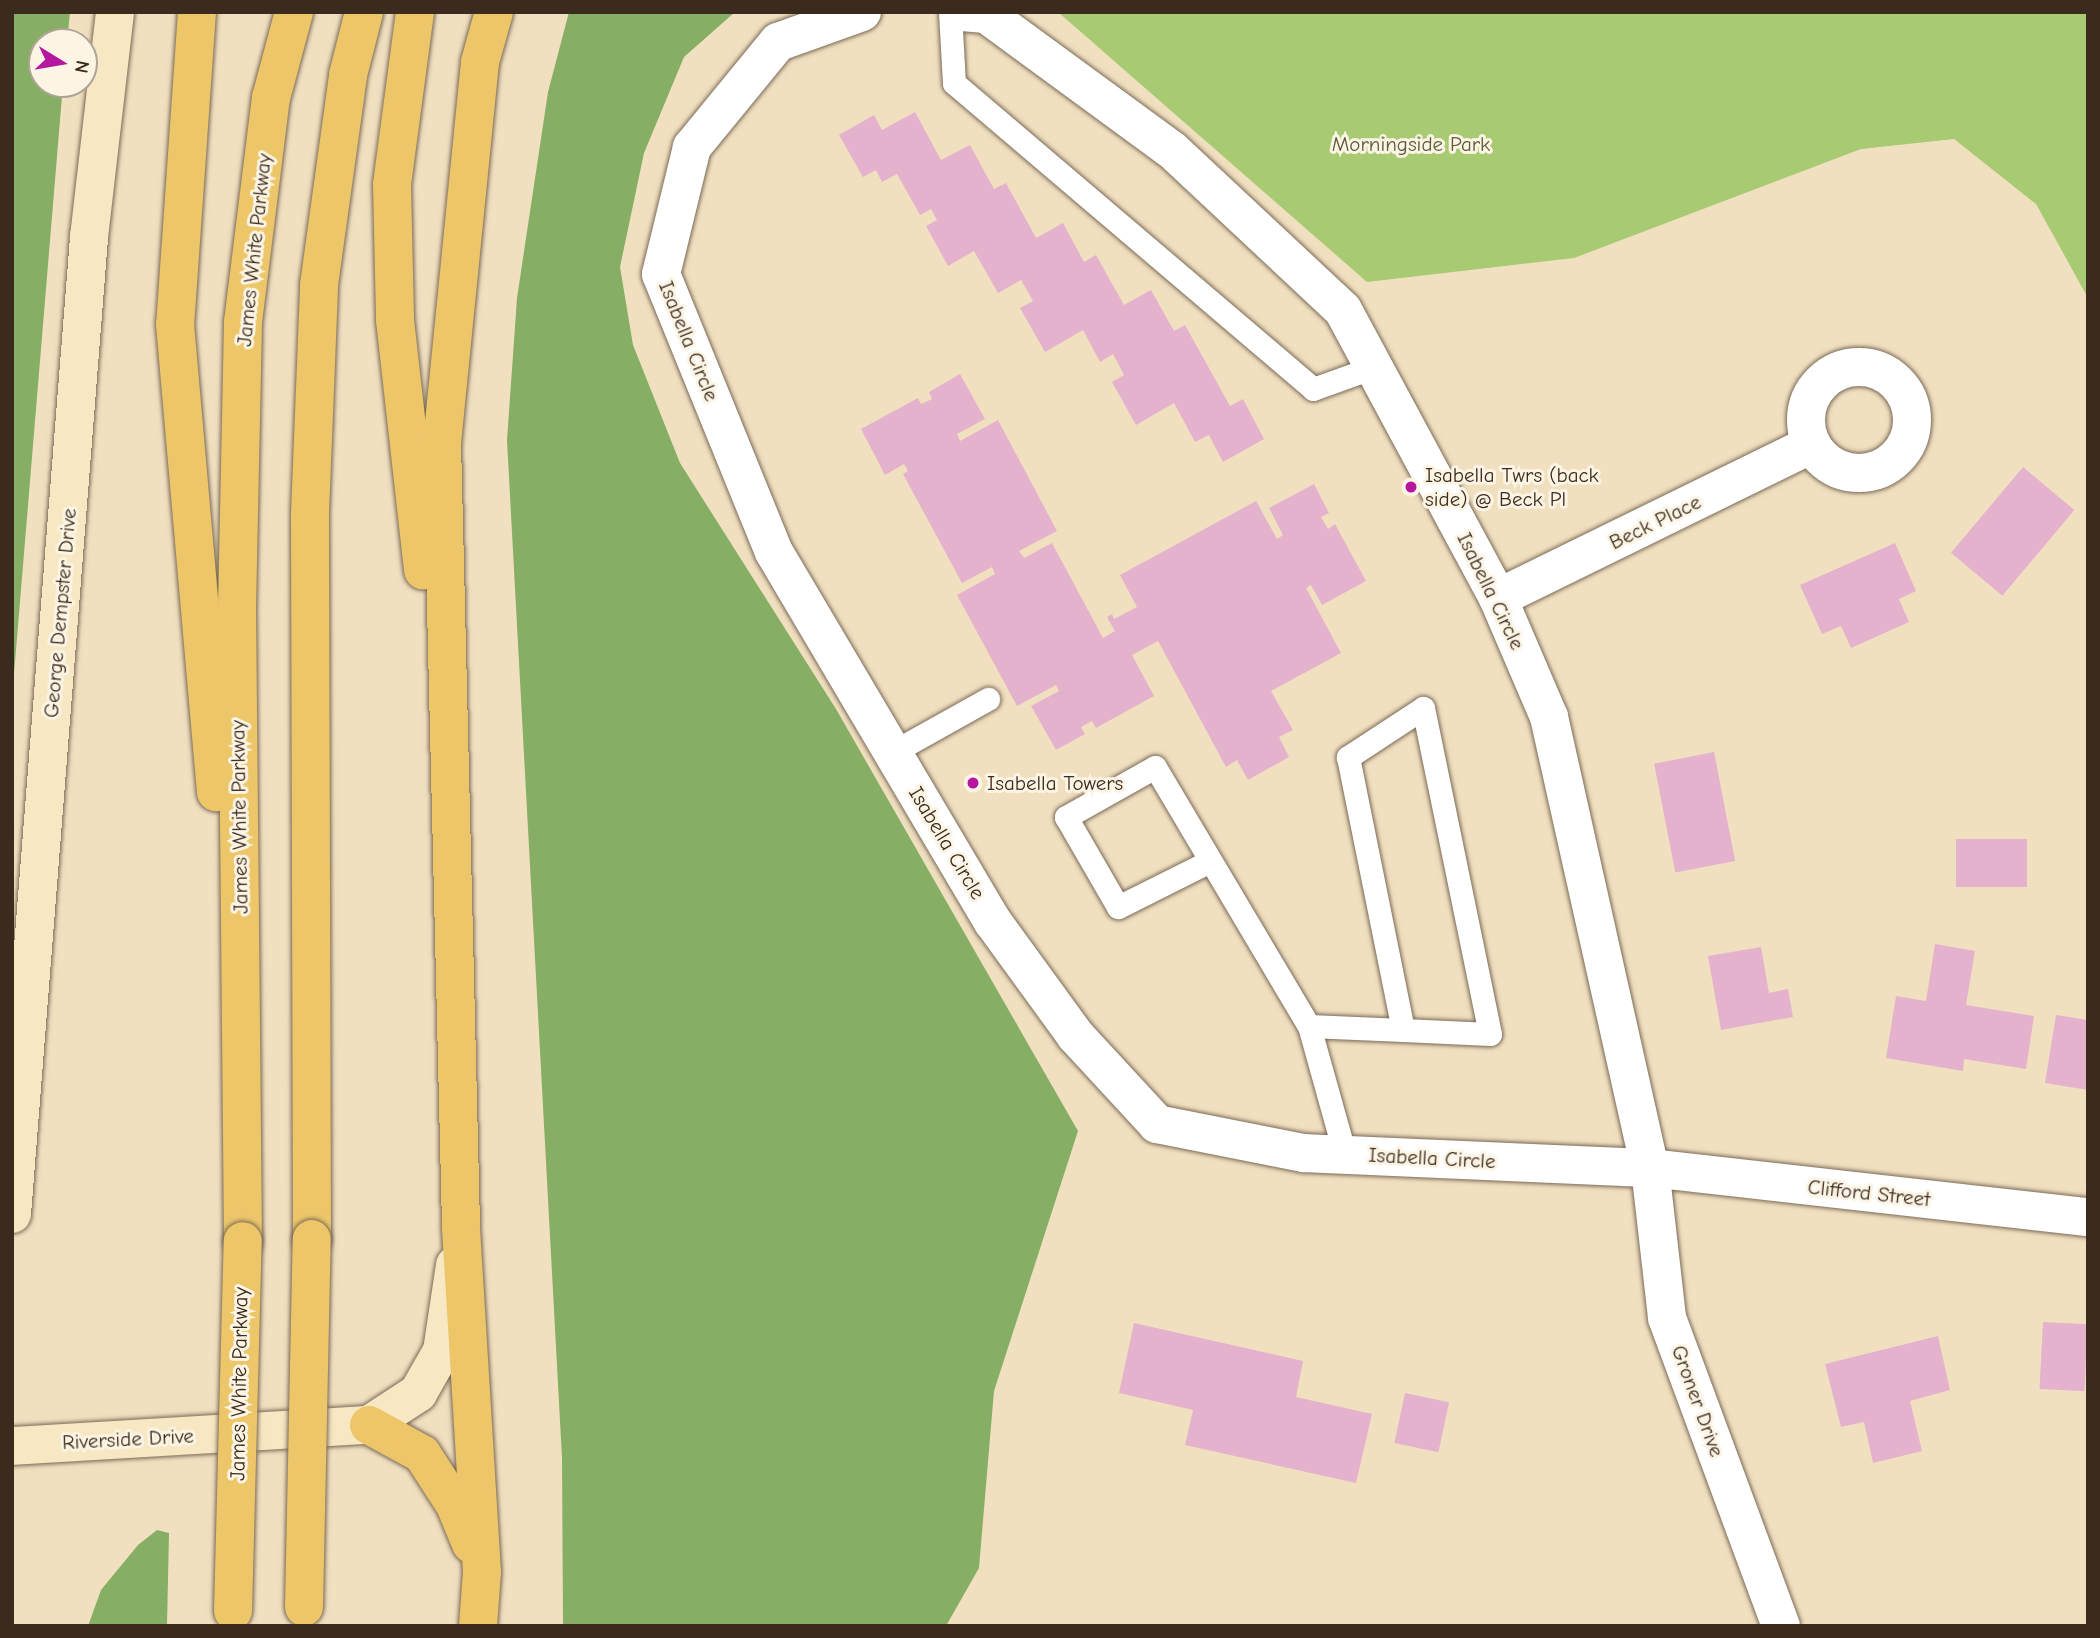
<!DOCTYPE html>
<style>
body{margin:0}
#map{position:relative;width:2100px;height:1638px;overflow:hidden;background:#f1e0c0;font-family:"Comic Neue",sans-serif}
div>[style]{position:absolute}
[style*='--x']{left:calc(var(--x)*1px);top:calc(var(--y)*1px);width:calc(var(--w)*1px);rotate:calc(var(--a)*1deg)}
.green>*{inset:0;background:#a8ca72}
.forest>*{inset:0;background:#86ae64}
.building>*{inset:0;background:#e5b2cd;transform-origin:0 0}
.roads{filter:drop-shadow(0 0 2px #7b6a57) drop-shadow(0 0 2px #7b6a57)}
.lane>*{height:23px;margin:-11.5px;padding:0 11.5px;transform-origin:11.5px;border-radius:11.5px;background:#fff}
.street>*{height:38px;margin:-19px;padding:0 19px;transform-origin:19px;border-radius:19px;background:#fff}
.street>.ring{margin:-19px;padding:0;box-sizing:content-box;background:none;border:38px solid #fff;border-radius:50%}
.secondary>*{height:38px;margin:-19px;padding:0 19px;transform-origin:19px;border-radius:19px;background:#f7e8c3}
.highway>*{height:38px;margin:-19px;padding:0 19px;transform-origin:19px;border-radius:19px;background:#ecc669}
.bridges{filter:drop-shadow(0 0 2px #7b6a57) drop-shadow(0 0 2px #7b6a57)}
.highway-bridge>*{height:38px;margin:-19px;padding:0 19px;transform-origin:19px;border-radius:19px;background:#ecc669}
.dots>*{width:19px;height:19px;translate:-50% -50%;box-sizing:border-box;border:4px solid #fcf5e5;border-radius:50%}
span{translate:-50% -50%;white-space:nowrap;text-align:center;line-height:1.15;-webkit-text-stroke:6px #fcf5e5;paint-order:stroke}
.park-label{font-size:21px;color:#5c5a37}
.street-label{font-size:21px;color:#3b2a1e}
.poi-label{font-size:21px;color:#3b2a1e}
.left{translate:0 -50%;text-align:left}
.frame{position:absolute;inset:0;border:14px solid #3b2a1e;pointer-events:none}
.north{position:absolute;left:28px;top:28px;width:70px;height:70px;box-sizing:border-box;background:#fcf5e5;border:2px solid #afa495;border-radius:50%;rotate:101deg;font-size:19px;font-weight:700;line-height:28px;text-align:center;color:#3b2a1e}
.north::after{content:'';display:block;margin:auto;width:24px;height:32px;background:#b5179e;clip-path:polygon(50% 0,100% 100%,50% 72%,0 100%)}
</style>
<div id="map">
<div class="green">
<i style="clip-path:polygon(1058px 12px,2088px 12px,2088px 298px,2036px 204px,1954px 139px,1861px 149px,1574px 258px,1367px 282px)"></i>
</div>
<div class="forest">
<i style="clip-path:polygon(12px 12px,70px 12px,67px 42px,42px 42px,42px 84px,63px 84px,12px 698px)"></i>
<i style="clip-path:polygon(569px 12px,735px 12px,684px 57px,644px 153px,620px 267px,633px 345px,680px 463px,836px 709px,1078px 1131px,994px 1391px,979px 1568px,946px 1626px,563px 1626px,562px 1458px,507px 440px,517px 298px,548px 92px)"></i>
<i style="clip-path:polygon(157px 1530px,169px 1533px,167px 1626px,88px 1626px,101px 1590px,138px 1545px)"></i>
</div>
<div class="building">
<i style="clip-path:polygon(915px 112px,941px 160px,970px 145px,994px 189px,1006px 183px,1036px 238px,1063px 223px,1084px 262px,1096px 255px,1124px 305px,1151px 290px,1174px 331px,1185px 325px,1230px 406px,1243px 399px,1264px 439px,1223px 462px,1209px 435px,1195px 442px,1174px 403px,1136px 425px,1112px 382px,1124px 375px,1113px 354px,1100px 362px,1083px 330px,1045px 352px,1020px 308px,1033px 301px,1021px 280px,998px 293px,974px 251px,948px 266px,926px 226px,937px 220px,931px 209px,920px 215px,897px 174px,882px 182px,876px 170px,863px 177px,839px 135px,874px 115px,882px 130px)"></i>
<i style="clip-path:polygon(960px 374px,985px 419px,957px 434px,960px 441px,998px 420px,1057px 531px,1019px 551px,1024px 558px,1052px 543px,1103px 638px,1115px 631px,1107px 617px,1112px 614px,1114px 619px,1137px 607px,1120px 575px,1256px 501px,1277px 539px,1283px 535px,1269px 508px,1314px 484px,1329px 513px,1321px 517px,1328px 529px,1335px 524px,1366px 581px,1322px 605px,1311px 585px,1306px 588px,1341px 653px,1271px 691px,1293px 730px,1279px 737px,1289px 757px,1248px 780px,1237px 760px,1226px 767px,1158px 641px,1132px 655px,1154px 696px,1096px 728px,1092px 721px,1081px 727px,1085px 734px,1056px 750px,1031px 706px,1059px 691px,1056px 685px,1017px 706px,957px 595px,995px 574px,992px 567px,962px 583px,903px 474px,908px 471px,904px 464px,885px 475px,861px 429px,918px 398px,921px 404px,932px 399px,929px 392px)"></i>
<i style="left:2023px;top:467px;width:67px;height:112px;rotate:40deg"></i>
<i style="clip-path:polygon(1895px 543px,1916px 591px,1899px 599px,1909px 622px,1851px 648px,1841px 626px,1822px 634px,1800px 585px)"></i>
<i style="left:1714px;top:752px;width:111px;height:61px;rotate:79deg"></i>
<i style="left:1956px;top:839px;width:71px;height:48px"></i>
<i style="clip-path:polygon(1935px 944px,1975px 951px,1966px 1005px,2034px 1016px,2026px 1069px,1964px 1059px,1963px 1071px,1886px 1058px,1896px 996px,1926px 1001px)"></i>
<i style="clip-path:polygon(1761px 947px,1769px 993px,1788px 989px,1793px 1017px,1721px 1030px,1708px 956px)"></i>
<i style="clip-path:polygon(2056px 1015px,2088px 1020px,2088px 1090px,2045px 1083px)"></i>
<i style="left:2043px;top:1322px;width:45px;height:67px;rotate:3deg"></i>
<i style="clip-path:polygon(1134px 1323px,1303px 1361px,1296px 1397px,1372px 1414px,1356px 1483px,1185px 1445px,1193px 1410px,1119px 1393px)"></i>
<i style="clip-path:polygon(1938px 1336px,1950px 1390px,1910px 1401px,1922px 1451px,1873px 1463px,1864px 1422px,1841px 1427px,1825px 1364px)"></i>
<i style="left:1405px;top:1393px;width:45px;height:51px;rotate:12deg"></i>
</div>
<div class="roads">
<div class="lane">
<i style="--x:950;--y:12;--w:71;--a:86.8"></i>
<i style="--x:954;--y:83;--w:472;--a:40.4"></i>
<i style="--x:1313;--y:389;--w:65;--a:-19.8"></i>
<i style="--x:893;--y:752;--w:109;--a:-29.2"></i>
<i style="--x:1210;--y:861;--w:103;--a:153.4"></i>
<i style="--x:1118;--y:907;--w:104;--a:-120"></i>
<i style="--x:1066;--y:817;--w:102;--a:-29.3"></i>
<i style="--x:1155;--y:767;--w:301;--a:59.3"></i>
<i style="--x:1309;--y:1026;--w:134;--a:74.4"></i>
<i style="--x:1309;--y:1026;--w:94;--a:2.4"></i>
<i style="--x:1403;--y:1030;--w:87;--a:2.6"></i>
<i style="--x:1490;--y:1034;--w:333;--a:-101.6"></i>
<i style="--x:1423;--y:708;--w:90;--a:146.8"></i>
<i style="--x:1348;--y:757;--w:278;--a:78.6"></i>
</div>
<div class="street">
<i style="--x:862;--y:12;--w:89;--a:160.3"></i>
<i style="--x:778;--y:42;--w:136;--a:129.3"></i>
<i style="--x:692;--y:147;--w:131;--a:103.7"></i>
<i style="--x:661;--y:274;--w:300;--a:67.9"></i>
<i style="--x:774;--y:552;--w:430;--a:59.4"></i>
<i style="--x:993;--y:922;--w:140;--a:54"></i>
<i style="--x:1075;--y:1035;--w:121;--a:47.3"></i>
<i style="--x:1157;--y:1124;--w:150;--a:11.2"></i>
<i style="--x:1304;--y:1153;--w:346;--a:2.5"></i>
<i style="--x:1650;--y:1168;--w:441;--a:6.4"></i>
<i style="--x:962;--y:12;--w:24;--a:5"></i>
<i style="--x:986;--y:14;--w:230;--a:36.2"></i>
<i style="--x:1172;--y:150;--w:234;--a:43.1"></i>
<i style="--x:1343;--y:310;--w:327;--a:61.7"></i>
<i style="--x:1498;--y:598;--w:129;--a:66.8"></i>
<i style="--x:1549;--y:717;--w:462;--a:77.4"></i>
<i style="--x:1650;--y:1168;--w:151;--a:83.5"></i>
<i style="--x:1667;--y:1318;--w:328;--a:69.7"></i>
<i class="ring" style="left:1806px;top:367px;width:68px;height:68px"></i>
<i style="--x:1498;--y:598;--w:348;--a:-26.1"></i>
</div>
<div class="secondary">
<i style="--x:12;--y:1214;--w:980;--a:-85.49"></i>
<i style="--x:89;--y:237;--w:226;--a:-83.4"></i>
<i style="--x:12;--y:1446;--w:358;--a:-3.4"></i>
<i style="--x:369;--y:1425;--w:59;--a:-33.1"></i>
<i style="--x:418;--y:1393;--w:48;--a:-60.3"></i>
<i style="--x:442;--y:1351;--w:87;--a:-81.4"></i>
</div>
<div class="highway">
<i style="--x:197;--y:12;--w:313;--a:94"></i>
<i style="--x:175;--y:324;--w:470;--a:85"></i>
<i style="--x:415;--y:12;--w:175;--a:97.6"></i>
<i style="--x:392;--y:185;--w:135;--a:88.7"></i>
<i style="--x:395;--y:320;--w:252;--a:83.6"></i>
<i style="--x:312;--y:1239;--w:726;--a:-90.16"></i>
<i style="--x:310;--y:513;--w:228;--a:-87.7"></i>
<i style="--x:319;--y:285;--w:212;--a:-82.1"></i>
<i style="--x:348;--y:75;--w:65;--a:-75.7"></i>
<i style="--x:243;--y:1241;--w:632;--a:-90.54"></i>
<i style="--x:237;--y:609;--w:287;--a:-88.8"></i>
<i style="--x:243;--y:322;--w:226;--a:-82.9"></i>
<i style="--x:271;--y:98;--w:89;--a:-75"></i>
<i style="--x:369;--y:1425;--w:60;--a:28.7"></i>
<i style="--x:422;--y:1454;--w:61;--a:57.1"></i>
<i style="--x:455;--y:1505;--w:42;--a:67.7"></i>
<i style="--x:478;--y:1626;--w:54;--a:-85.8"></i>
<i style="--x:482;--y:1572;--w:348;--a:-93.5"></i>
<i style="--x:461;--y:1225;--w:782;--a:-91.39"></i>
<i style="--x:442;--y:443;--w:383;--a:-84.3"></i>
<i style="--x:480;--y:62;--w:52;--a:-74.4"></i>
</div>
</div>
<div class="bridges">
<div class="highway-bridge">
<i style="--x:304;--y:1607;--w:368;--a:-88.8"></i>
<i style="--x:233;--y:1611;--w:370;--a:-88.5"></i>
</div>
</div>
<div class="dots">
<i style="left:1411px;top:487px;background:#b5179e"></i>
<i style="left:973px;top:783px;background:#b5179e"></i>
</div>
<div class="park-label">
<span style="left:1411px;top:144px">Morningside Park</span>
</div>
<div class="street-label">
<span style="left:254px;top:250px;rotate:-84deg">James White Parkway</span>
<span style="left:689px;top:341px;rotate:68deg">Isabella Circle</span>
<span style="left:1655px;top:522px;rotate:-26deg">Beck Place</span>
<span style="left:1491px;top:591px;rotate:64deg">Isabella Circle</span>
<span style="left:60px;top:613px;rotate:-85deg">George Dempster Drive</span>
<span style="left:239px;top:817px;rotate:-91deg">James White Parkway</span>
<span style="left:947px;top:843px;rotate:59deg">Isabella Circle</span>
<span style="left:1432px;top:1158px;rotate:3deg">Isabella Circle</span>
<span style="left:1869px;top:1193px;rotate:6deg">Clifford Street</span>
<span style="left:239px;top:1384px;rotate:-89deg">James White Parkway</span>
<span style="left:1698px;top:1401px;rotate:70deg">Groner Drive</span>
<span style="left:128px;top:1439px;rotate:-3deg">Riverside Drive</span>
</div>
<div class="poi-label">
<span class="left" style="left:1425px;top:487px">Isabella Twrs (back<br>side) @ Beck Pl</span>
<span class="left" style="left:987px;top:783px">Isabella Towers</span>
</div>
<div class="frame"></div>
<div class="north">N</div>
</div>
